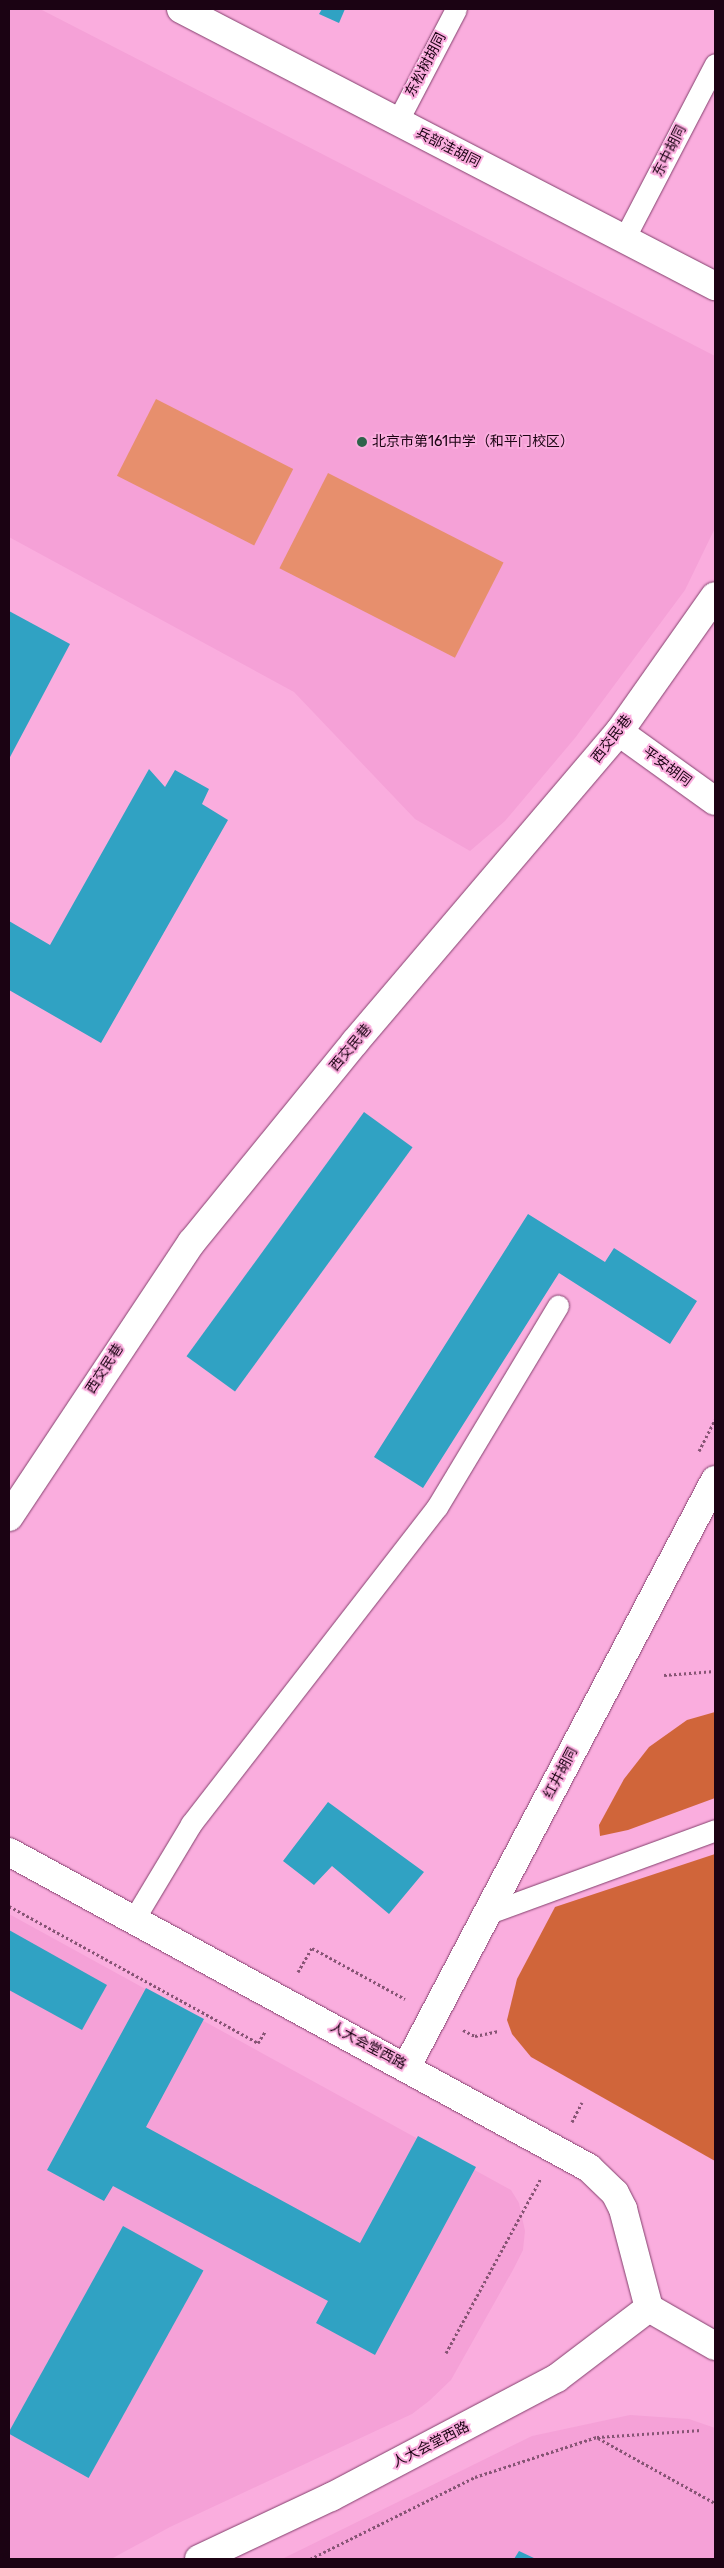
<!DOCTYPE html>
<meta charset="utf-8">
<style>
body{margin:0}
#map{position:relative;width:724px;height:2568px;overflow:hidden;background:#faadde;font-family:Rubik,"Noto Sans SC",sans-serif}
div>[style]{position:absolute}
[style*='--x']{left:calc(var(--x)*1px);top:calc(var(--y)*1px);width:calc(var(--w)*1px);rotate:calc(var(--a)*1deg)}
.built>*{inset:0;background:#f5a1d7}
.green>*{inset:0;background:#e78f6d;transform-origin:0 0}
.forest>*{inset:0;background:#d0653a}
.building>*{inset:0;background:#30a2c3;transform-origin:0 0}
.path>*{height:3px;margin-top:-1.5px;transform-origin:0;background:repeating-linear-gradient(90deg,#865474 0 2.5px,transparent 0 5px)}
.roads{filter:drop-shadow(0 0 1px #83406d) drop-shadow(0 0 1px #83406d)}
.service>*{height:21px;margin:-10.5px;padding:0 10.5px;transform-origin:10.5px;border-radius:10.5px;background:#fff}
.minor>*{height:28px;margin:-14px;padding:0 14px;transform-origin:14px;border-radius:14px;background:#fff}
.tertiary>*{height:28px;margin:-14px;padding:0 14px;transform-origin:14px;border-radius:14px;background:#fff}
.dots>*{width:14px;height:14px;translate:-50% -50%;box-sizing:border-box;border:2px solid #faadde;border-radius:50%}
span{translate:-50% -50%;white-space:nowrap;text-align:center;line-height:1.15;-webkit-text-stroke:4px #faadde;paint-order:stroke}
.street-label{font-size:14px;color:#1b0313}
.poi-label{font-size:14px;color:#1b0313}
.left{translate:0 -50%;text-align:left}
.frame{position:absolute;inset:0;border:10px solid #1b0313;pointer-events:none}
</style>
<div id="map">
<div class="built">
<i style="clip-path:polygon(9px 9px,40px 9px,715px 356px,715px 528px,685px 590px,575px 738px,505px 821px,470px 851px,415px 819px,294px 692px,9px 537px)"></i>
<i style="clip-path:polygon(9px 1914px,511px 2190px,519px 2203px,525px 2231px,523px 2250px,514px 2268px,451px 2380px,429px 2401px,412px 2414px,170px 2527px,111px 2559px,9px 2559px)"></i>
<i style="clip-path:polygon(630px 2415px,689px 2419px,715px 2428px,715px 2559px,282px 2559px,532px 2436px)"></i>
</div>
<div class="green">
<i style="left:156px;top:399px;width:154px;height:86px;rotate:27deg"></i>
<i style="left:328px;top:473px;width:197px;height:107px;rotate:27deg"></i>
</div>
<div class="forest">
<i style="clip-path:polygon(715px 1712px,715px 1798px,628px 1830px,600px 1836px,599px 1825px,624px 1779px,649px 1747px,687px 1720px)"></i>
<i style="clip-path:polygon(715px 1854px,715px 2161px,531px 2057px,512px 2034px,507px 2020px,517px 1979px,555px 1907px)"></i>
</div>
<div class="building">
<i style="clip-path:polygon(322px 9px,345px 9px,339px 23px,319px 14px)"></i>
<i style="clip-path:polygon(9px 611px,70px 644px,9px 759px)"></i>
<i style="clip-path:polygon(149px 769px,165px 787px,175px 770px,209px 789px,202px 804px,228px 820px,101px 1043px,9px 990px,9px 921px,50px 945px)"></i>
<i style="left:364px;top:1112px;width:60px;height:302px;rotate:36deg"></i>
<i style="clip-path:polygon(528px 1214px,605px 1262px,614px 1248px,697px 1301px,670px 1344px,559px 1273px,423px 1488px,374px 1457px)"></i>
<i style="clip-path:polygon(328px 1802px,424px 1872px,389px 1914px,332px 1866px,314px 1885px,283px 1861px)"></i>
<i style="clip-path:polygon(9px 1930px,107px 1985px,82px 2030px,9px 1990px)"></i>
<i style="clip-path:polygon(146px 1988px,204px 2019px,146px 2127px,360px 2243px,418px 2136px,476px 2167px,375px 2355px,316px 2323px,328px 2301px,113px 2186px,104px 2201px,47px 2170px)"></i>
<i style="left:123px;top:2226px;width:92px;height:237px;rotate:29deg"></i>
<i style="clip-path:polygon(519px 2551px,536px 2559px,514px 2559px)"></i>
</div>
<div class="path">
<i style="--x:699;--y:1451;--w:35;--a:-63"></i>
<i style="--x:664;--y:1675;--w:51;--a:-4.5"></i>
<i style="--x:9;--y:1906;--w:284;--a:28.8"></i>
<i style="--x:258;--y:2043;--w:15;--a:-58"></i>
<i style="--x:298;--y:1972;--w:28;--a:-60"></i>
<i style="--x:312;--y:1948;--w:106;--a:28.7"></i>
<i style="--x:463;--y:2030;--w:13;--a:27"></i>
<i style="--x:475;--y:2036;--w:24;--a:-12"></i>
<i style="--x:572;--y:2122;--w:22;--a:-63"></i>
<i style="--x:446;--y:2353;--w:199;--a:-61.5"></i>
<i style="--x:598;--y:2438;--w:134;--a:29.1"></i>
<i style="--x:310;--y:2559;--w:184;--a:-26.4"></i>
<i style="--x:475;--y:2477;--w:128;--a:-18.2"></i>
<i style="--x:597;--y:2437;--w:105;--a:-3.8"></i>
</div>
<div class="roads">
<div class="service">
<i style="--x:397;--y:122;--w:127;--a:-62.4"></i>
<i style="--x:624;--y:239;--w:197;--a:-62.5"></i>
<i style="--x:486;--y:1914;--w:244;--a:-20.1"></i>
<i style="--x:134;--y:1919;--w:111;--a:-59"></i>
<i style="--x:191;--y:1824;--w:401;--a:-52.2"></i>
<i style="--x:437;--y:1507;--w:235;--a:-59"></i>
</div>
<div class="minor">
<i style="--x:619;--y:732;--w:118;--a:35.7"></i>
</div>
<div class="tertiary">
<i style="--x:181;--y:9;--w:602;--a:27.42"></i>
<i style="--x:9;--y:1517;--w:330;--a:-56.4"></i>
<i style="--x:192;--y:1242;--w:258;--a:-50.8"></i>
<i style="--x:355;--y:1042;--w:407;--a:-49.6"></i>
<i style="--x:619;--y:732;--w:166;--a:-54.8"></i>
<i style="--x:9;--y:1852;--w:660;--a:28.58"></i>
<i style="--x:589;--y:2168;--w:36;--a:44"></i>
<i style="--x:615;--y:2193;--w:18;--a:63"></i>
<i style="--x:623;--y:2209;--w:102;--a:75.3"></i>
<i style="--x:649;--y:2308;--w:76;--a:29.9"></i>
<i style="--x:407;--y:2066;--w:662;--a:-62.27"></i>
<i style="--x:199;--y:2559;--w:146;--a:-25.2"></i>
<i style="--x:331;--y:2497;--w:255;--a:-27.8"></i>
<i style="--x:557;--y:2378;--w:116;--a:-37.3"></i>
</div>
</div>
<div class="dots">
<i style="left:362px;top:442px;background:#2d634a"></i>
</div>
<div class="street-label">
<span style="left:426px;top:65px;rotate:-62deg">东松树胡同</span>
<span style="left:448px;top:148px;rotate:27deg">兵部洼胡同</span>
<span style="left:670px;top:151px;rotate:-63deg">东中胡同</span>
<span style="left:612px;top:739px;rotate:-52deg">西交民巷</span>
<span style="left:667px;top:767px;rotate:36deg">平安胡同</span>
<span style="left:351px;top:1048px;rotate:-50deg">西交民巷</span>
<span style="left:105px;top:1369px;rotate:-57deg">西交民巷</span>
<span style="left:561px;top:1773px;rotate:-62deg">红井胡同</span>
<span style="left:368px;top:2046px;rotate:28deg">人大会堂西路</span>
<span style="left:431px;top:2445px;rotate:-27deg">人大会堂西路</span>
</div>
<div class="poi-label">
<span class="left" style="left:372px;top:442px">北京市第161中学（和平门校区）</span>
</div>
<div class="frame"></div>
</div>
